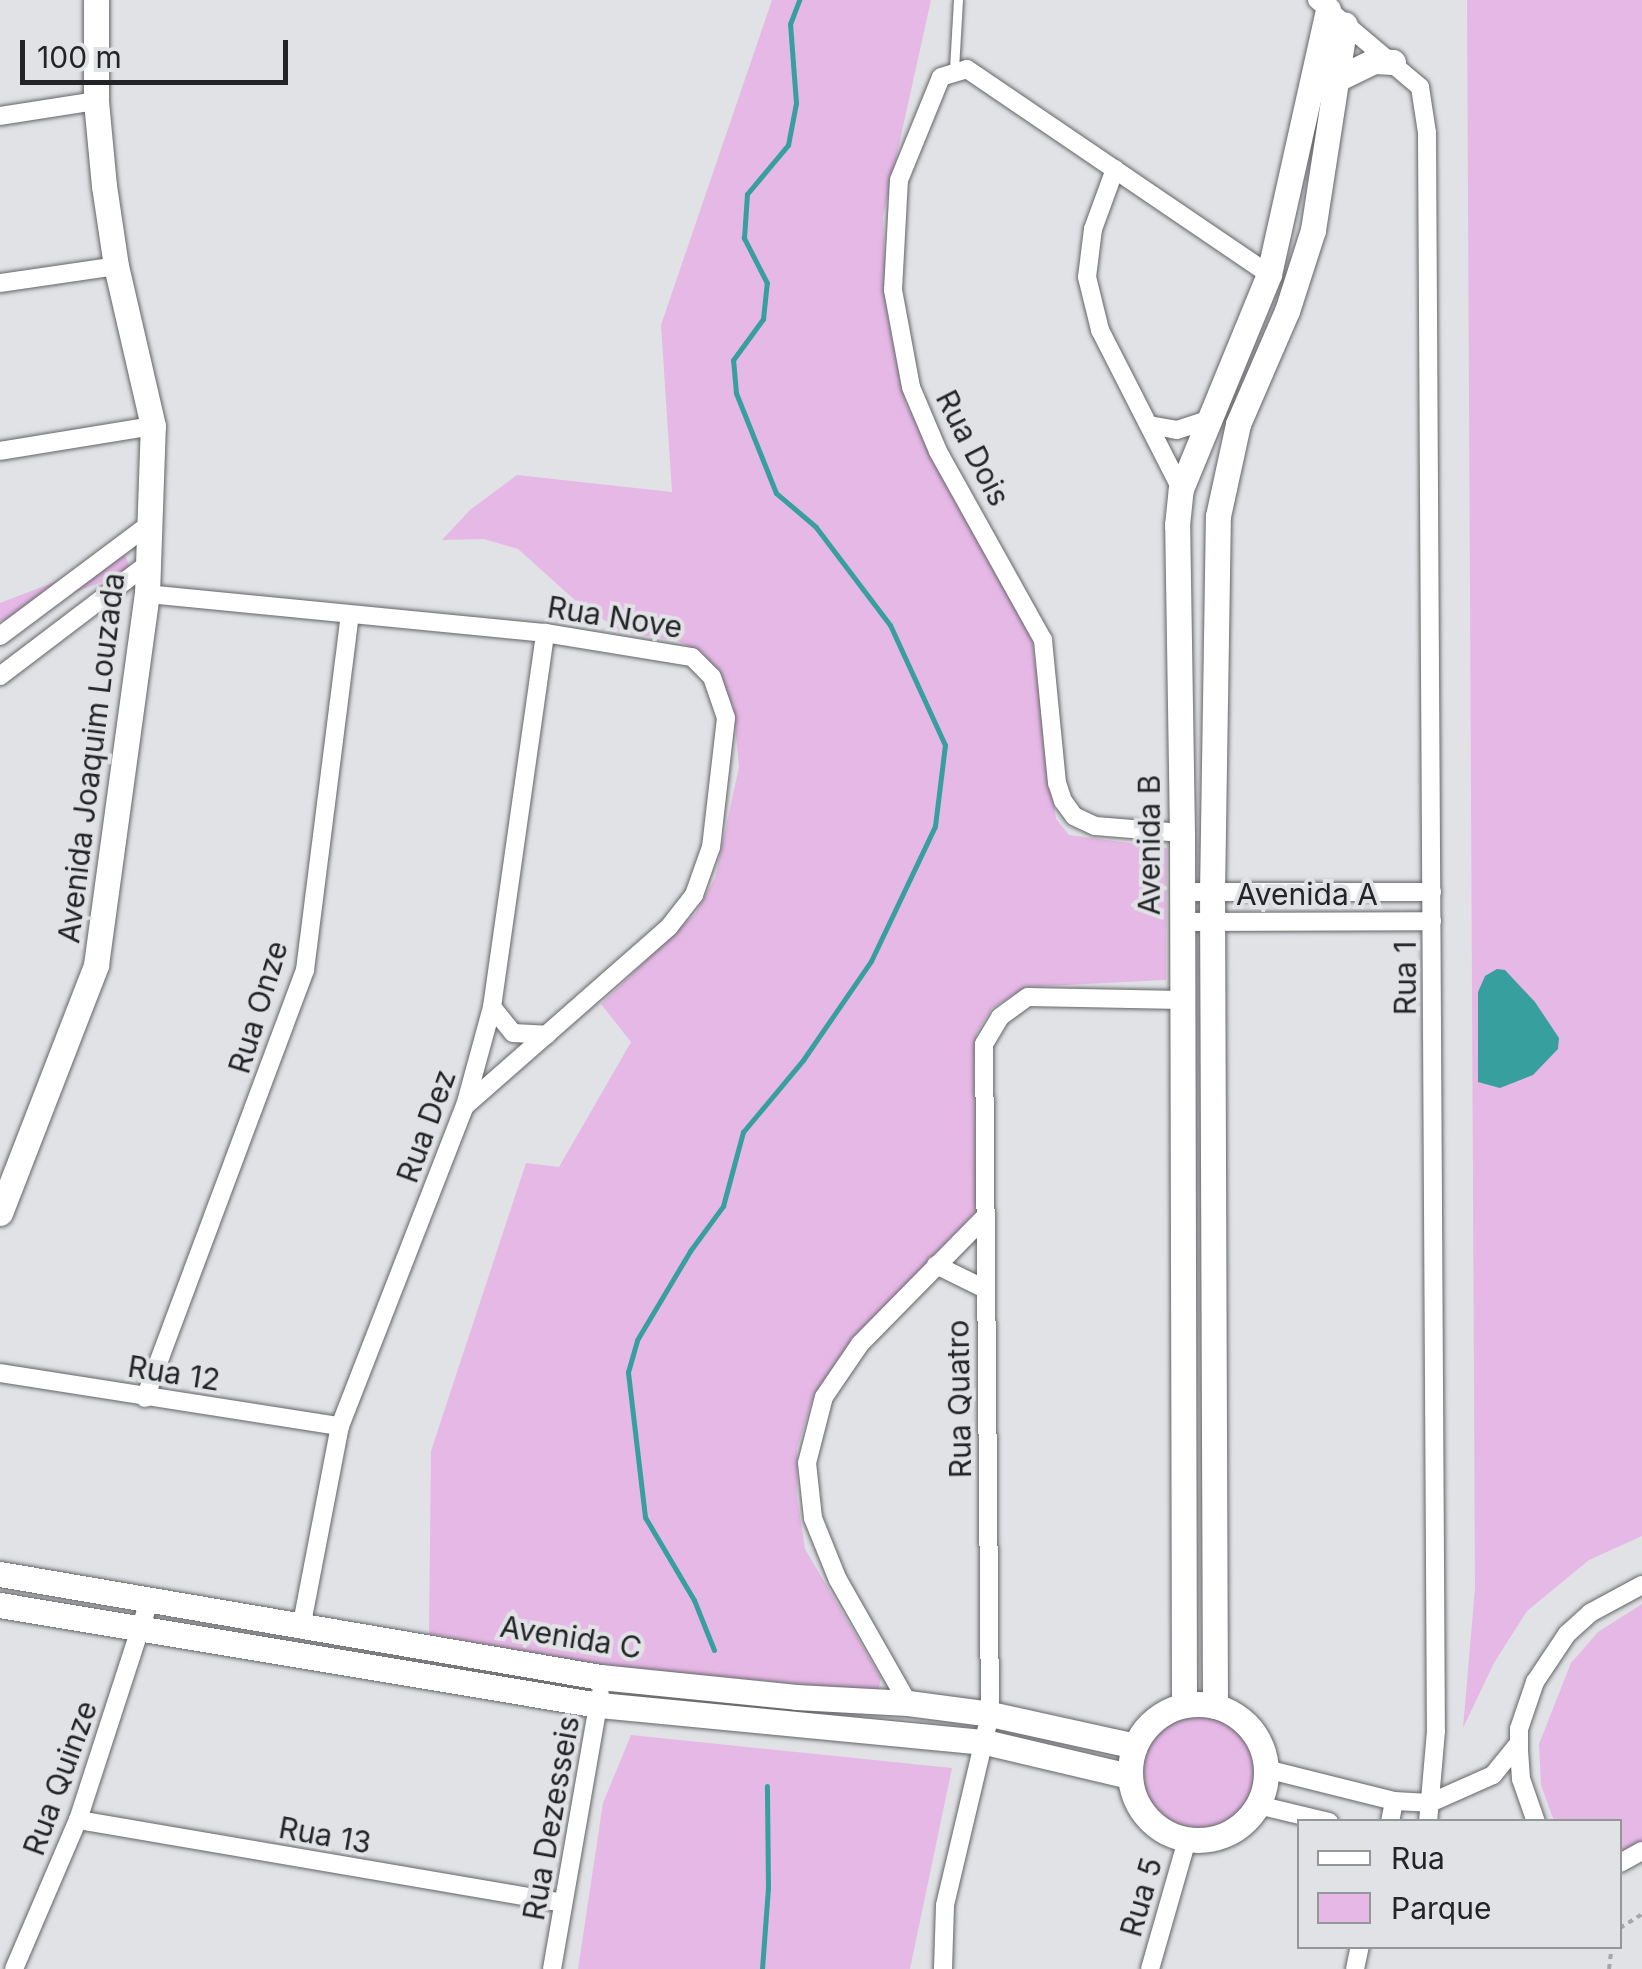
<!DOCTYPE html>
<style>
body{margin:0}
#map{position:relative;width:1642px;height:1969px;overflow:hidden;background:#e0e2e5;font-family:Inter,sans-serif}
div>[style]{position:absolute}
[style*='--x']{left:calc(var(--x)*1px);top:calc(var(--y)*1px);width:calc(var(--w)*1px);rotate:calc(var(--a)*1deg)}
.green>*{inset:0;background:#e6b8e6;transform-origin:0 0}
.round{border-radius:50%}
.water>*{inset:0;background:#379f9e}
.stream>*{height:5px;margin:-2.5px;padding:0 2.5px;transform-origin:2.5px;border-radius:2.5px;background:#379f9e}
.path>*{height:4px;margin-top:-2px;transform-origin:0;background:repeating-linear-gradient(90deg,#a4a6a8 0 5px,transparent 0 10px)}
.roads{filter:drop-shadow(0 0 2px #646568) drop-shadow(0 0 2px #646568)}
.lane>*{height:9px;margin:-4.5px;padding:0 4.5px;transform-origin:4.5px;border-radius:4.5px;background:#fff}
.street>*{height:18px;margin:-9px;padding:0 9px;transform-origin:9px;border-radius:9px;background:#fff}
.secondary>*{height:25px;margin:-12.5px;padding:0 12.5px;transform-origin:12.5px;border-radius:12.5px;background:#fff}
.secondary>.ring{margin:-12.5px;padding:0;box-sizing:content-box;background:none;border:25px solid #fff;border-radius:50%}
span{translate:-50% -50%;white-space:nowrap;text-align:center;line-height:1.15;-webkit-text-stroke:8px #e0e2e5;paint-order:stroke}
.street-label{font-size:30px;color:#232425}
.legend{position:absolute;left:1297px;top:1819px;width:325px;height:130px;box-sizing:border-box;background:#e0e2e5;border:2px solid #949698;margin:0;padding:12px 18px;list-style:none;font-size:30px;color:#232425}
.legend li{display:flex;align-items:center;gap:20px;height:50px}
.legend b{width:50px;border:2px solid #949698}
.scale{position:absolute;left:20px;top:40px;width:268px;height:45px;box-sizing:border-box;border:5px solid #232425;border-top:0;padding-left:12px;font-size:30px;line-height:35px;white-space:nowrap;color:#232425;-webkit-text-stroke:8px #e0e2e5;paint-order:stroke}
</style>
<div id="map">
<div class="green">
<i style="clip-path:polygon(772px 0,931px 0,883px 217px,887px 314px,906px 404px,1032px 640px,1056px 819px,1069px 835px,1167px 848px,1166px 980px,1026px 987px,992px 1008px,977px 1032px,974px 1063px,976px 1211px,838px 1359px,812px 1400px,797px 1449px,797px 1497px,805px 1549px,881px 1678px,878px 1691px,603px 1666px,429px 1634px,431px 1451px,526px 1163px,559px 1167px,631px 1042px,601px 1004px,695px 914px,715px 878px,739px 767px,733px 704px,703px 653px,678px 641px,622px 632px,576px 601px,518px 549px,484px 539px,442px 540px,470px 510px,517px 475px,672px 492px,661px 325px)"></i>
<i style="clip-path:polygon(1467px 0,1642px 0,1642px 1536px,1589px 1560px,1527px 1611px,1494px 1663px,1463px 1728px,1475px 1588px)"></i>
<i style="left:125px;top:555px;width:17px;height:155px;rotate:69deg"></i>
<i style="clip-path:polygon(1642px 1604px,1642px 1843px,1620px 1855px,1620px 1822px,1554px 1821px,1541px 1785px,1539px 1744px,1571px 1663px,1598px 1632px)"></i>
<i class="round" style="left:1139px;top:1712px;width:118px;height:118px"></i>
<i style="clip-path:polygon(631px 1735px,952px 1768px,910px 1969px,578px 1969px,603px 1803px)"></i>
</div>
<div class="water">
<i style="clip-path:polygon(1497px 969px,1505px 970px,1535px 1002px,1559px 1038px,1558px 1049px,1533px 1075px,1500px 1088px,1478px 1082px,1478px 992px,1485px 976px)"></i>
</div>
<div class="stream">
<i style="--x:714;--y:1650;--w:54;--a:-111.8"></i>
<i style="--x:694;--y:1600;--w:96;--a:-120.6"></i>
<i style="--x:645;--y:1517;--w:146;--a:-96.7"></i>
<i style="--x:628;--y:1372;--w:33;--a:-74"></i>
<i style="--x:637;--y:1340;--w:104;--a:-59.2"></i>
<i style="--x:690;--y:1251;--w:56;--a:-53.7"></i>
<i style="--x:723;--y:1206;--w:77;--a:-74.9"></i>
<i style="--x:743;--y:1132;--w:94;--a:-50.2"></i>
<i style="--x:803;--y:1060;--w:120;--a:-55.5"></i>
<i style="--x:871;--y:961;--w:149;--a:-64.6"></i>
<i style="--x:935;--y:826;--w:82;--a:-83"></i>
<i style="--x:945;--y:745;--w:132;--a:-114.6"></i>
<i style="--x:890;--y:625;--w:123;--a:-127.1"></i>
<i style="--x:816;--y:527;--w:52;--a:-139.6"></i>
<i style="--x:776;--y:493;--w:108;--a:-111.8"></i>
<i style="--x:736;--y:393;--w:33;--a:-95"></i>
<i style="--x:733;--y:360;--w:51;--a:-53.8"></i>
<i style="--x:763;--y:319;--w:36;--a:-84"></i>
<i style="--x:767;--y:283;--w:51;--a:-117.1"></i>
<i style="--x:744;--y:238;--w:44;--a:-86.1"></i>
<i style="--x:747;--y:194;--w:64;--a:-50.1"></i>
<i style="--x:788;--y:145;--w:43;--a:-79.2"></i>
<i style="--x:796;--y:103;--w:79;--a:-94.3"></i>
<i style="--x:790;--y:24;--w:26;--a:-69"></i>
<i style="--x:762;--y:1969;--w:81;--a:-85.8"></i>
<i style="--x:768;--y:1888;--w:102;--a:-90.6"></i>
</div>
<div class="path">
<i style="--x:1620;--y:1928;--w:26;--a:-32"></i>
<i style="--x:1609;--y:1969;--w:23;--a:-83"></i>
</div>
<div class="roads">
<div class="lane">
<i style="--x:954;--y:69;--w:69;--a:-86.7"></i>
</div>
<div class="street">
<i style="--x:1317;--y:0;--w:135;--a:40.2"></i>
<i style="--x:1420;--y:87;--w:47;--a:81.3"></i>
<i style="--x:1427;--y:133;--w:1598;--a:89.68"></i>
<i style="--x:1436;--y:1731;--w:91;--a:95"></i>
<i style="--x:0;--y:116;--w:97;--a:-8.9"></i>
<i style="--x:1115;--y:169;--w:64;--a:110.1"></i>
<i style="--x:1093;--y:229;--w:48;--a:97.1"></i>
<i style="--x:1087;--y:277;--w:55;--a:76.2"></i>
<i style="--x:1100;--y:330;--w:178;--a:63"></i>
<i style="--x:0;--y:283;--w:117;--a:-8.3"></i>
<i style="--x:1149;--y:425;--w:28;--a:10"></i>
<i style="--x:1177;--y:430;--w:32;--a:-18"></i>
<i style="--x:0;--y:451;--w:155;--a:-9.3"></i>
<i style="--x:147;--y:594;--w:400;--a:5.6"></i>
<i style="--x:545;--y:633;--w:149;--a:9.3"></i>
<i style="--x:692;--y:657;--w:28;--a:45"></i>
<i style="--x:712;--y:677;--w:43;--a:71.1"></i>
<i style="--x:726;--y:718;--w:130;--a:96.6"></i>
<i style="--x:711;--y:847;--w:51;--a:109.5"></i>
<i style="--x:694;--y:895;--w:41;--a:128"></i>
<i style="--x:669;--y:927;--w:271;--a:138.7"></i>
<i style="--x:0;--y:636;--w:184;--a:-36.8"></i>
<i style="--x:0;--y:676;--w:187;--a:-37.2"></i>
<i style="--x:1182;--y:833;--w:87;--a:-175.4"></i>
<i style="--x:1095;--y:826;--w:23;--a:-155"></i>
<i style="--x:1074;--y:816;--w:19;--a:-126"></i>
<i style="--x:1063;--y:801;--w:19;--a:-108"></i>
<i style="--x:1057;--y:783;--w:144;--a:-95.6"></i>
<i style="--x:1043;--y:640;--w:216;--a:-119.1"></i>
<i style="--x:938;--y:451;--w:69;--a:-112.9"></i>
<i style="--x:911;--y:387;--w:99;--a:-100.5"></i>
<i style="--x:893;--y:290;--w:110;--a:-86.9"></i>
<i style="--x:899;--y:180;--w:111;--a:-67.8"></i>
<i style="--x:941;--y:77;--w:27;--a:-17"></i>
<i style="--x:967;--y:69;--w:365;--a:34.2"></i>
<i style="--x:1182;--y:892;--w:250;--a:0"></i>
<i style="--x:1182;--y:922;--w:250;--a:-0.2"></i>
<i style="--x:492;--y:1007;--w:33;--a:51"></i>
<i style="--x:513;--y:1033;--w:34;--a:3"></i>
<i style="--x:936;--y:1265;--w:55;--a:26.1"></i>
<i style="--x:0;--y:1373;--w:344;--a:8.9"></i>
<i style="--x:145;--y:1398;--w:457;--a:-69.5"></i>
<i style="--x:305;--y:970;--w:358;--a:-82.8"></i>
<i style="--x:302;--y:1623;--w:201;--a:-79.1"></i>
<i style="--x:340;--y:1426;--w:344;--a:-68.7"></i>
<i style="--x:465;--y:1106;--w:103;--a:-74.7"></i>
<i style="--x:492;--y:1007;--w:378;--a:-81.9"></i>
<i style="--x:908;--y:1703;--w:142;--a:-119.6"></i>
<i style="--x:838;--y:1580;--w:67;--a:-112"></i>
<i style="--x:813;--y:1518;--w:55;--a:-96.2"></i>
<i style="--x:807;--y:1463;--w:68;--a:-75.6"></i>
<i style="--x:824;--y:1397;--w:64;--a:-55.8"></i>
<i style="--x:860;--y:1344;--w:177;--a:-45.5"></i>
<i style="--x:1266;--y:1769;--w:132;--a:14"></i>
<i style="--x:1394;--y:1801;--w:36;--a:3"></i>
<i style="--x:1430;--y:1803;--w:69;--a:-24"></i>
<i style="--x:1493;--y:1775;--w:41;--a:-50.9"></i>
<i style="--x:1258;--y:1805;--w:73;--a:13.5"></i>
<i style="--x:78;--y:1820;--w:492;--a:9.7"></i>
<i style="--x:1390;--y:1822;--w:21;--a:-79"></i>
<i style="--x:1536;--y:1822;--w:46;--a:-109.2"></i>
<i style="--x:1521;--y:1779;--w:28;--a:-94"></i>
<i style="--x:1519;--y:1751;--w:22;--a:-90"></i>
<i style="--x:1519;--y:1729;--w:50;--a:-71.2"></i>
<i style="--x:1535;--y:1682;--w:58;--a:-56.3"></i>
<i style="--x:1567;--y:1634;--w:31;--a:-42"></i>
<i style="--x:1590;--y:1613;--w:59;--a:-28.3"></i>
<i style="--x:1620;--y:1863;--w:25;--a:-29"></i>
<i style="--x:14;--y:1969;--w:162;--a:-66.8"></i>
<i style="--x:78;--y:1820;--w:229;--a:-72"></i>
<i style="--x:552;--y:1969;--w:279;--a:-80.1"></i>
<i style="--x:943;--y:1969;--w:64;--a:-88.2"></i>
<i style="--x:945;--y:1905;--w:196;--a:-76.7"></i>
<i style="--x:990;--y:1714;--w:670;--a:-90.51"></i>
<i style="--x:984;--y:1044;--w:31;--a:-59"></i>
<i style="--x:1000;--y:1017;--w:34;--a:-36"></i>
<i style="--x:1028;--y:997;--w:154;--a:1.1"></i>
<i style="--x:1150;--y:1969;--w:134;--a:-74"></i>
<i style="--x:1355;--y:1969;--w:24;--a:-78"></i>
</div>
<div class="secondary">
<i style="--x:1337;--y:79;--w:41;--a:-25.9"></i>
<i style="--x:1374;--y:61;--w:19;--a:3"></i>
<i style="--x:0;--y:1213;--w:266;--a:-68.8"></i>
<i style="--x:96;--y:965;--w:374;--a:-82.2"></i>
<i style="--x:147;--y:594;--w:168;--a:-88"></i>
<i style="--x:153;--y:426;--w:164;--a:-103"></i>
<i style="--x:116;--y:266;--w:81;--a:-98.5"></i>
<i style="--x:104;--y:186;--w:85;--a:-95.4"></i>
<i style="--x:96;--y:101;--w:101;--a:-90"></i>
<i style="--x:0;--y:1574;--w:609;--a:9.74"></i>
<i style="--x:600;--y:1677;--w:197;--a:5.8"></i>
<i style="--x:796;--y:1697;--w:112;--a:3.1"></i>
<i style="--x:908;--y:1703;--w:83;--a:7.6"></i>
<i style="--x:990;--y:1714;--w:148;--a:12.4"></i>
<i style="--x:0;--y:1605;--w:607;--a:9.48"></i>
<i style="--x:599;--y:1705;--w:388;--a:5.5"></i>
<i style="--x:985;--y:1742;--w:148;--a:13.3"></i>
<i class="ring" style="left:1130px;top:1704px;width:111px;height:111px"></i>
<i style="--x:1184;--y:1705;--w:872;--a:-90.13"></i>
<i style="--x:1182;--y:833;--w:308;--a:-90.9"></i>
<i style="--x:1177;--y:525;--w:36;--a:-84"></i>
<i style="--x:1181;--y:489;--w:232;--a:-67.7"></i>
<i style="--x:1269;--y:274;--w:271;--a:-77.4"></i>
<i style="--x:1215;--y:1706;--w:813;--a:-90.21"></i>
<i style="--x:1212;--y:893;--w:377;--a:-89.1"></i>
<i style="--x:1218;--y:516;--w:94;--a:-77.7"></i>
<i style="--x:1238;--y:424;--w:123;--a:-66.6"></i>
<i style="--x:1287;--y:311;--w:85;--a:-72.2"></i>
<i style="--x:1313;--y:230;--w:208;--a:-81.2"></i>
</div>
</div>
<div class="street-label">
<span style="left:973px;top:448px;rotate:63deg">Rua Dois</span>
<span style="left:615px;top:617px;rotate:9deg">Rua Nove</span>
<span style="left:91px;top:758px;rotate:-83deg">Avenida Joaquim Louzada</span>
<span style="left:1149px;top:845px;rotate:-90deg">Avenida B</span>
<span style="left:1307px;top:894px">Avenida A</span>
<span style="left:1405px;top:978px;rotate:-90deg">Rua 1</span>
<span style="left:258px;top:1007px;rotate:-73deg">Rua Onze</span>
<span style="left:426px;top:1126px;rotate:-70deg">Rua Dez</span>
<span style="left:174px;top:1373px;rotate:9deg">Rua 12</span>
<span style="left:959px;top:1399px;rotate:-91deg">Rua Quatro</span>
<span style="left:571px;top:1637px;rotate:9deg">Avenida C</span>
<span style="left:60px;top:1778px;rotate:-70deg">Rua Quinze</span>
<span style="left:551px;top:1818px;rotate:-80deg">Rua Dezesseis</span>
<span style="left:325px;top:1835px;rotate:10deg">Rua 13</span>
<span style="left:1141px;top:1897px;rotate:-74deg">Rua 5</span>
</div>
<ul class="legend">
<li><b style="height:12px;background:#fff"></b>Rua</li>
<li><b style="height:28px;background:#e6b8e6"></b>Parque</li>
</ul>
<div class="scale">100 m</div>
</div>
